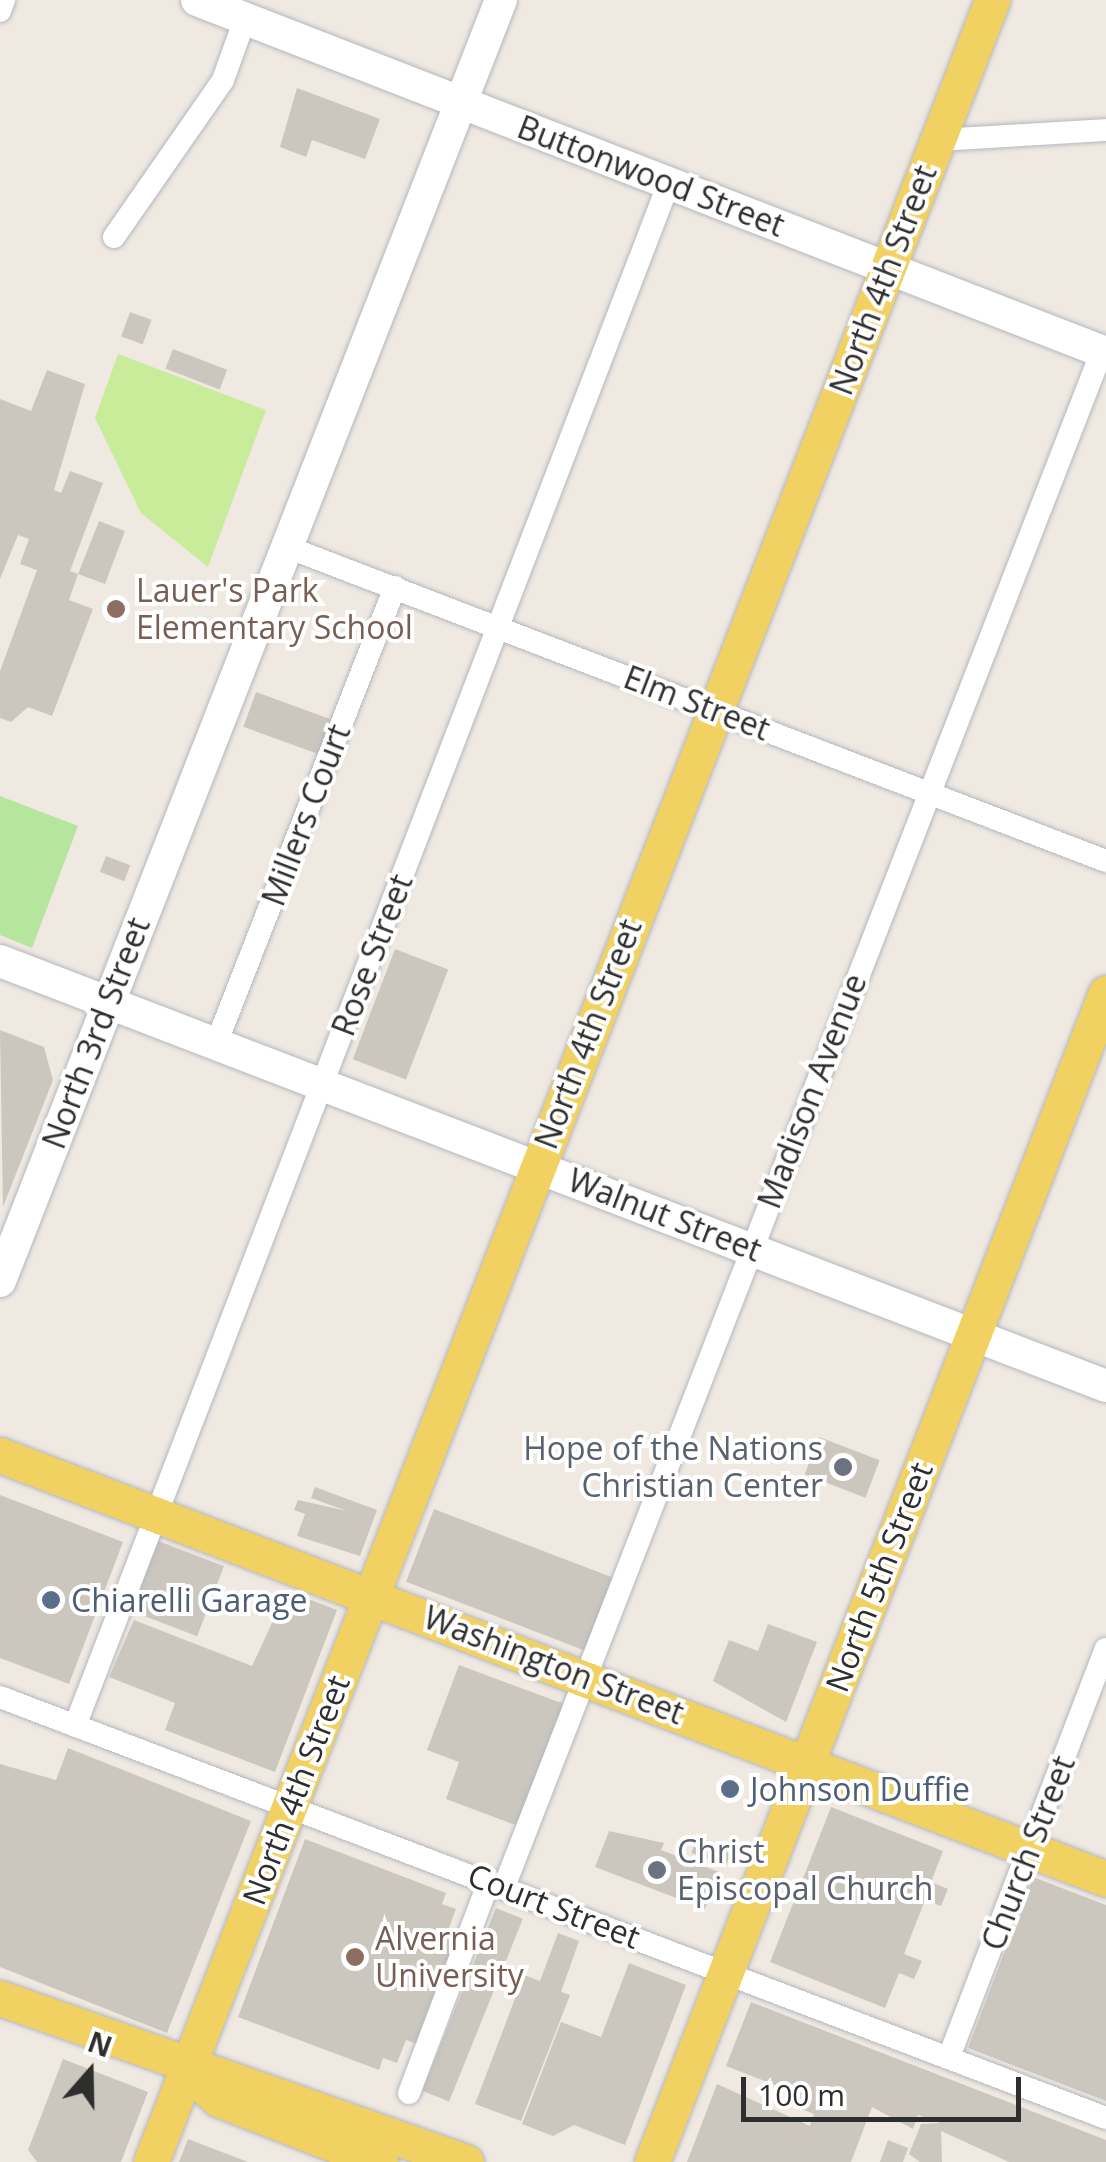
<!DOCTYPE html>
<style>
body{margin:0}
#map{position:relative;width:1106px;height:2162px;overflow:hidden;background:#efe9e1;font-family:"Open Sans",sans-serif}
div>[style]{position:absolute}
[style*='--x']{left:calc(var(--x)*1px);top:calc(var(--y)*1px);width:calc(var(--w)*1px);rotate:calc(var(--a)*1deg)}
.green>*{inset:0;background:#b6e59e}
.pitch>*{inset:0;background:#c9ec9a}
.building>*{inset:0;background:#cbc7bf;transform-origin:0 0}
.roads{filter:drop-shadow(0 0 2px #b4b7c1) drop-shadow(0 0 2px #b4b7c1)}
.street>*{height:22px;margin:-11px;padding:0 11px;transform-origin:11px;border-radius:11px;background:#fff}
.secondary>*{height:32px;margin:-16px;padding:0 16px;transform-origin:16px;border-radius:16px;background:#fff}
.primary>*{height:35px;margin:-17.5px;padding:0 17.5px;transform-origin:17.5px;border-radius:17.5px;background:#f2d163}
.dots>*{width:28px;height:28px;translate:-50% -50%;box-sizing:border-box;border:5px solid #fff;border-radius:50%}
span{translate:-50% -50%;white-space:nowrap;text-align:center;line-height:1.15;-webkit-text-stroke:8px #fff;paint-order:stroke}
.street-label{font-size:32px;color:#2e2e2e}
.education-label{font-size:32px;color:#785e54}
.left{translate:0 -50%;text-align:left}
.worship-label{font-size:32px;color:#5b616d}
.right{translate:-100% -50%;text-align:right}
.service-label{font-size:32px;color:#4e5e75}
.north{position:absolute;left:40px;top:2022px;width:100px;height:100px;-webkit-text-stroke:8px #fff;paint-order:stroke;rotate:20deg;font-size:28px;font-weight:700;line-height:40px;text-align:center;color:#2e2e2e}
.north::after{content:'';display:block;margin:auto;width:35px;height:45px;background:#2e2e2e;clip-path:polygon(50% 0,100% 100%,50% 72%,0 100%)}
.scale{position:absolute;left:741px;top:2077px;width:280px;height:45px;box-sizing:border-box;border:5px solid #2e2e2e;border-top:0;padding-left:12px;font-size:30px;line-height:35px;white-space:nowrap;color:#2e2e2e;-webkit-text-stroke:8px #fff;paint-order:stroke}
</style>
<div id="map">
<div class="green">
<i style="clip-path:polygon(0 796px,78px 826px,32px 948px,0 935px)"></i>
</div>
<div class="pitch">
<i style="clip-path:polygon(118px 354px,266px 410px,208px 567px,141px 513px,95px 418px)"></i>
</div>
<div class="building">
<i style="clip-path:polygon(297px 88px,380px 119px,365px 159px,312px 140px,306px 157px,280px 147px)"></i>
<i style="left:130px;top:312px;width:23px;height:26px;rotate:20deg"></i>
<i style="left:173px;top:349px;width:58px;height:21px;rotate:21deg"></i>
<i style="clip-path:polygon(47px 370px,85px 384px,54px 490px,61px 493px,70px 471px,103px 483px,70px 571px,78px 574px,99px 521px,125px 531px,105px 584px,78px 574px,69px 600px,93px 609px,52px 716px,28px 707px,11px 722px,0 718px,0 671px,37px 570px,20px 564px,29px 539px,18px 535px,0 579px,0 399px,31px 411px)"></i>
<i style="left:256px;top:692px;width:84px;height:37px;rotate:20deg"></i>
<i style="left:106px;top:856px;width:26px;height:17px;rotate:21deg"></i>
<i style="left:395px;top:949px;width:57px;height:118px;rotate:21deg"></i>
<i style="clip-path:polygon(0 1030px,44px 1047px,53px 1080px,3px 1207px)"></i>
<i style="left:819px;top:1437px;width:65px;height:40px;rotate:21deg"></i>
<i style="clip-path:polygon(315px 1487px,377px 1510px,360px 1556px,297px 1536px,305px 1514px,294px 1510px,298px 1500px,347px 1511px,311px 1498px)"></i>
<i style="clip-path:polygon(0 1495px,123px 1542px,69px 1684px,0 1658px)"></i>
<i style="left:434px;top:1509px;width:192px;height:78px;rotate:21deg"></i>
<i style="left:153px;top:1539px;width:76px;height:75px;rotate:21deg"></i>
<i style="clip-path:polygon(287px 1591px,337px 1610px,275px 1772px,165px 1730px,175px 1703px,109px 1677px,134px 1620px,252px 1666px)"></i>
<i style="clip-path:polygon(768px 1624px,817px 1642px,786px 1722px,713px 1681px,729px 1640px,758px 1651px)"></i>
<i style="clip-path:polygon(459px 1665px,567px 1705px,521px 1827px,446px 1799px,459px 1762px,427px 1750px)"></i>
<i style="clip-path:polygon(68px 1748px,251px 1821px,167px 2033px,0 1967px,0 1764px,56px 1780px)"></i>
<i style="clip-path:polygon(831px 1807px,943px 1851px,931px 1882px,948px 1889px,941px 1906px,925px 1900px,904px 1954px,922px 1961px,914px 1979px,899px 1973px,885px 2008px,770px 1962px)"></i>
<i style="clip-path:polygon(609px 1831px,664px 1843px,661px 1850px,719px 1872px,705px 1909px,595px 1867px)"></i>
<i style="left:697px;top:1837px;width:37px;height:17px;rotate:19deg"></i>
<i style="clip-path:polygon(305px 1839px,446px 1893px,442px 1904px,456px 1909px,447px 1933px,458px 1937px,417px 2044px,406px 2040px,397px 2063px,383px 2058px,379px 2070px,238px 2017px)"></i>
<i style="clip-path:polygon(1033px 1877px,1106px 1905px,1106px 2101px,968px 2048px)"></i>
<i style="left:496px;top:1908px;width:29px;height:197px;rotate:22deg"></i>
<i style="clip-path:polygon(558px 1933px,579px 1941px,561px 1992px,570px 1995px,521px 2121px,475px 2104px,524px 1975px,540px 1981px)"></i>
<i style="clip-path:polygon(629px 1963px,686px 1985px,625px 2145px,574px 2125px,553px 2136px,522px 2124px,561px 2022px,601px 2037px)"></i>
<i style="clip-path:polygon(751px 2002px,1106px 2140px,1106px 2162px,1009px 2162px,941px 2131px,942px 2162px,920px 2162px,909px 2154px,921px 2124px,940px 2123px,918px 2115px,913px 2129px,872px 2107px,851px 2162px,687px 2162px,717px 2084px,810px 2126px,814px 2114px,789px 2104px,793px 2092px,726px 2066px)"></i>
<i style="clip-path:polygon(63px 2059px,148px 2092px,121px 2162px,37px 2162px,28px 2150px)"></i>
<i style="clip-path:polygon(188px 2139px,248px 2162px,179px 2162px)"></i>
<i style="clip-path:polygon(888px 2140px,908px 2148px,903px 2162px,880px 2162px)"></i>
</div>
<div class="roads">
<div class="street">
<i style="--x:0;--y:11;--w:12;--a:-70"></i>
<i style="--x:938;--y:140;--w:168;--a:-3.4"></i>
<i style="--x:114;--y:237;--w:191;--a:-55.2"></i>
<i style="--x:223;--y:80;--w:65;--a:-70.2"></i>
<i style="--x:287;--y:547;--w:877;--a:20.98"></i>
<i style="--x:216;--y:1044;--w:491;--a:-68.6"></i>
<i style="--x:0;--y:1697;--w:1183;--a:20.84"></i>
<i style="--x:75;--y:1726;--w:1653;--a:-68.95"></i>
<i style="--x:504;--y:1887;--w:1648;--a:-68.73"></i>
<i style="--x:949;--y:2057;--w:437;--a:-69"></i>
<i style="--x:409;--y:2093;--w:227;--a:-69.3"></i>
</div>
<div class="secondary">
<i style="--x:197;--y:0;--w:975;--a:21.22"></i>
<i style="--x:0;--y:961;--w:1185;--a:21.02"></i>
<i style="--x:0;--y:1281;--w:1375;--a:-68.64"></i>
</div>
<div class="primary">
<i style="--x:0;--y:1455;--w:1184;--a:20.97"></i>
<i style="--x:0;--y:1998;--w:494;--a:19.4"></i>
<i style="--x:188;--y:2070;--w:42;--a:44"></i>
<i style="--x:218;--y:2099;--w:174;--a:21.3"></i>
<i style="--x:151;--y:2162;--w:2320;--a:-68.74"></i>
<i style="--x:652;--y:2162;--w:1254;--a:-68.78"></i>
</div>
</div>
<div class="dots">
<i style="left:116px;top:609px;background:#8d6e63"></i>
<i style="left:843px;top:1467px;background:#6b7280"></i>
<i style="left:51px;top:1600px;background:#5c6f8a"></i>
<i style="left:730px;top:1789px;background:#5c6f8a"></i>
<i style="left:657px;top:1870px;background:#6b7280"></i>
<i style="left:355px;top:1957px;background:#8d6e63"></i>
</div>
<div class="street-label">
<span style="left:651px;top:176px;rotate:21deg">Buttonwood Street</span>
<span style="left:883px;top:280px;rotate:-69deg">North 4th Street</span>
<span style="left:697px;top:703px;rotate:21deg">Elm Street</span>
<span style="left:306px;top:815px;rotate:-69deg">Millers Court</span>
<span style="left:372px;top:955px;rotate:-69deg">Rose Street</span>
<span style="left:96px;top:1033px;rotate:-69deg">North 3rd Street</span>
<span style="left:588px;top:1034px;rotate:-69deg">North 4th Street</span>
<span style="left:812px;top:1091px;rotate:-69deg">Madison Avenue</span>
<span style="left:665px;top:1215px;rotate:21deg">Walnut Street</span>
<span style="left:879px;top:1577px;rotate:-69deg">North 5th Street</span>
<span style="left:554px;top:1665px;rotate:21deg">Washington Street</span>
<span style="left:296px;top:1790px;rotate:-69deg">North 4th Street</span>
<span style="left:1028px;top:1853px;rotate:-69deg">Church Street</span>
<span style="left:554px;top:1906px;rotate:21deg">Court Street</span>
</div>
<div class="education-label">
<span class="left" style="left:136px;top:609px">Lauer's Park<br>Elementary School</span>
<span class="left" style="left:375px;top:1957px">Alvernia<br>University</span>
</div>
<div class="worship-label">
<span class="right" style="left:823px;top:1467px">Hope of the Nations<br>Christian Center</span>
<span class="left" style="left:677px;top:1870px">Christ<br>Episcopal Church</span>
</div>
<div class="service-label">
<span class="left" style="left:71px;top:1600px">Chiarelli Garage</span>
<span class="left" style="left:750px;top:1789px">Johnson Duffie</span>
</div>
<div class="north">N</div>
<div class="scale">100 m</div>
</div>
